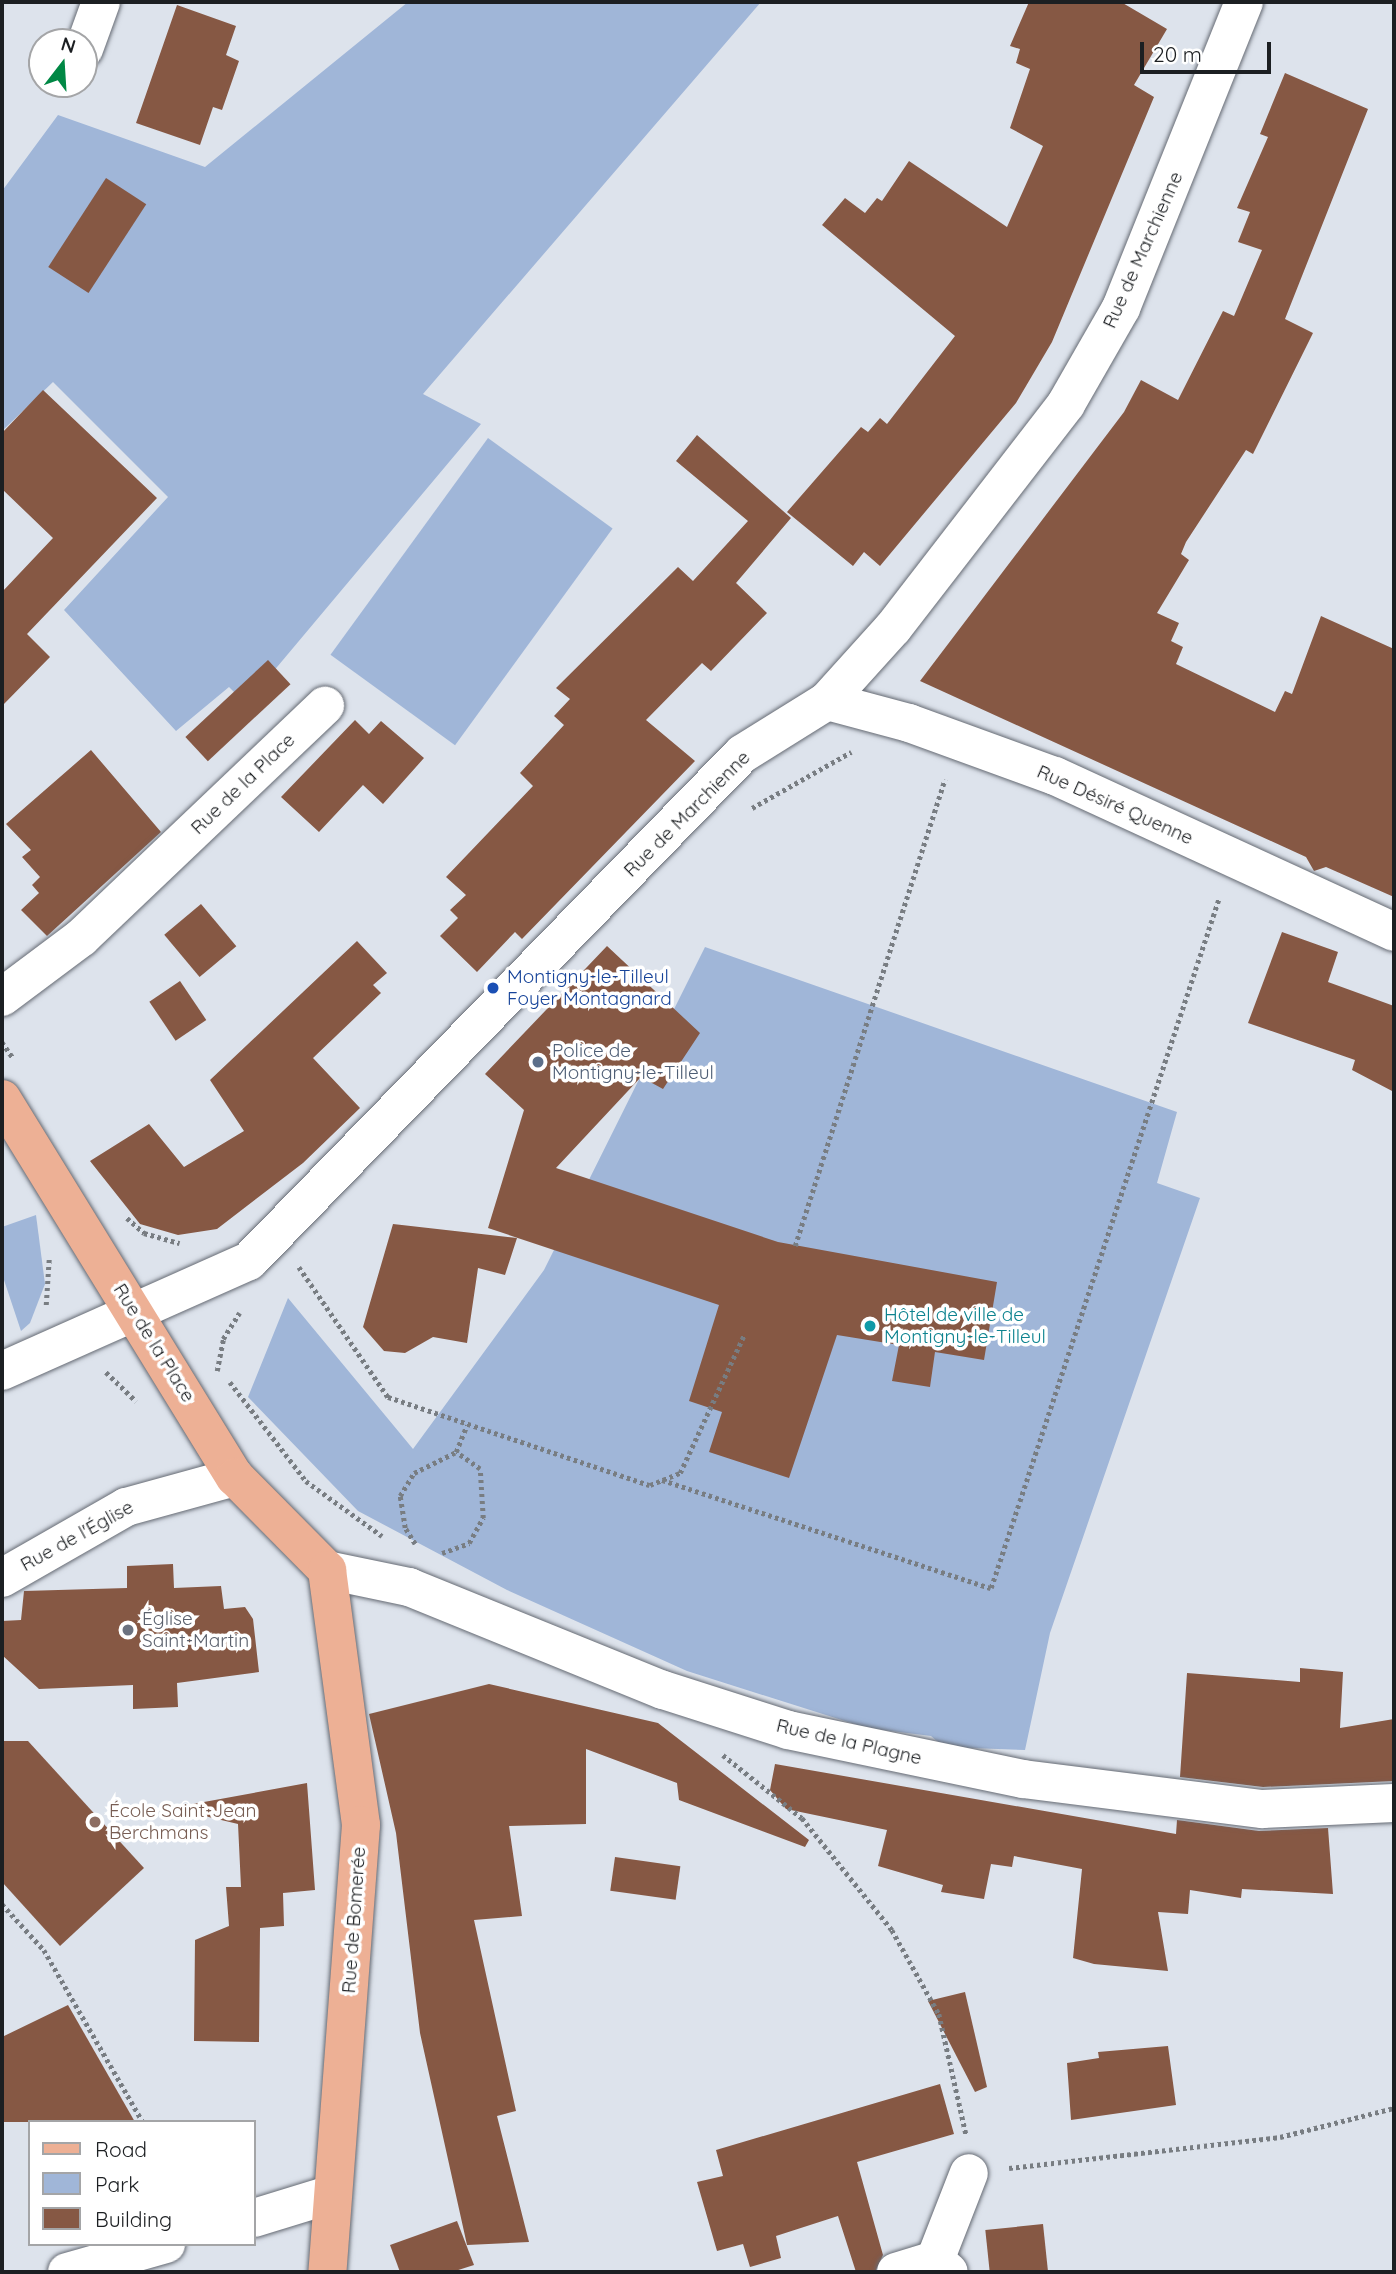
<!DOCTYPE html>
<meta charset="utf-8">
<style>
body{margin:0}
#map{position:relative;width:1396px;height:2274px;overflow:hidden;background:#dde3ec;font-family:Quicksand,sans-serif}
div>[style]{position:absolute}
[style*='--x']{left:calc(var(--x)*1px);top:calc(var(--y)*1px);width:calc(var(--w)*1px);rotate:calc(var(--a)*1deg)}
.green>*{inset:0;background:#a0b6d8;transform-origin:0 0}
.building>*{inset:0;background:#865844;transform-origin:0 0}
.path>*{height:4.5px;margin-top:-2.25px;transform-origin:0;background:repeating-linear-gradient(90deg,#787d82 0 3.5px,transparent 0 7px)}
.roads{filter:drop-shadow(0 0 2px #656a73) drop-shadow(0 0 2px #656a73)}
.minor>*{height:38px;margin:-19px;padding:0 19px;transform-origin:19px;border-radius:19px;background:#fff}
.major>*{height:38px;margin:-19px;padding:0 19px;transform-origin:19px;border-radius:19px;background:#edb095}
.dots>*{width:19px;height:19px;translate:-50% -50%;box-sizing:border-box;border:4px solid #fff;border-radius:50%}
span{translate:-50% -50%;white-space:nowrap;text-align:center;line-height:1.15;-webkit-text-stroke:7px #fff;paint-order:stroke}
.street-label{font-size:19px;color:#1c1f22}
.transit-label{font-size:19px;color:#164399}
.left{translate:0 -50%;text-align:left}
.service-label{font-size:19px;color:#4e5e75}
.culture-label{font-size:19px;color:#0d838f}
.worship-label{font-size:19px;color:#5b616d}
.education-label{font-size:19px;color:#785e54}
.frame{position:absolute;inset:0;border:4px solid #1c1f22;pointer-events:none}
.legend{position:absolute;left:28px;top:2120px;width:228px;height:126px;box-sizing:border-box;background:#fff;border:2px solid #a4a5a7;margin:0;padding:9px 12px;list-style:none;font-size:21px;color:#1c1f22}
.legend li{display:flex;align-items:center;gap:14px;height:35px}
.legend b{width:35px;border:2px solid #a4a5a7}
.north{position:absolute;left:28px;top:28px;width:70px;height:70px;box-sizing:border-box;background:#fff;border:2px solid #a4a5a7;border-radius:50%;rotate:17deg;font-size:19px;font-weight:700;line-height:28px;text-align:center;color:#1c1f22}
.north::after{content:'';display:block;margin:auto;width:24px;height:32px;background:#008845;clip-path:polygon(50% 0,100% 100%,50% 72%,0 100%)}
.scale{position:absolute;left:1140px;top:42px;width:131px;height:32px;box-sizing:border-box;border:4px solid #1c1f22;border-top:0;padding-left:9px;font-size:21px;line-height:24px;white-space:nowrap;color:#1c1f22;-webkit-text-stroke:5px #fff;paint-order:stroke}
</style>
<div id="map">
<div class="green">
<i style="clip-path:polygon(408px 2px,761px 2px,423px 394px,481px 424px,246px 704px,229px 687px,176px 731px,64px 610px,168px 497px,53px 382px,2px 431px,2px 191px,58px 115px,205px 167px)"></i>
<i style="left:488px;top:438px;width:154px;height:268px;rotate:36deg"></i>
<i style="clip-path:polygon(705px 947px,1177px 1112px,1157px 1183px,1200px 1198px,1050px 1633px,1025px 1750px,944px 1747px,931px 1736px,867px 1728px,687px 1671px,507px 1590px,358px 1511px,248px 1397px,288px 1298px,413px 1449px,544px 1270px)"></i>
<i style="clip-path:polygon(36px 1215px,45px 1284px,30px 1323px,21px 1331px,2px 1274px,2px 1227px)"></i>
</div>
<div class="building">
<i style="clip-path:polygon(1029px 2px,1121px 2px,1167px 29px,1134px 85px,1154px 97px,1052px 342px,1016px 403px,880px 566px,864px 552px,853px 566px,787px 512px,861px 427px,868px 432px,880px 418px,887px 424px,955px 336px,822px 225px,845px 198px,865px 213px,877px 198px,882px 201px,909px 161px,1007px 227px,1043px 146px,1010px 128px,1030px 69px,1016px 63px,1020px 49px,1010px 46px)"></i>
<i style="clip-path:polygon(177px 5px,236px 26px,226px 55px,239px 61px,222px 110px,213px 107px,200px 145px,136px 123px)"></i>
<i style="clip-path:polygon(1285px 73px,1368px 109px,1285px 319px,1313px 333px,1253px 454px,1246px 450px,1186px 542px,1181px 554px,1189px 560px,1157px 613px,1179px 623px,1171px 641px,1183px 647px,1176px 664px,1275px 712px,1285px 691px,1292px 694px,1321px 616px,1394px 649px,1394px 897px,1326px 867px,1314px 871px,1306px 857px,920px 681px,1124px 412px,1141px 380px,1178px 400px,1223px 311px,1234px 316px,1262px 250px,1238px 242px,1250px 212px,1237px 208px,1268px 137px,1260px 134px)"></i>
<i style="left:106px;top:178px;width:48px;height:106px;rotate:33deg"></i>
<i style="clip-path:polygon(43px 390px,157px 498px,27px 634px,50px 657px,2px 706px,2px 592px,53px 538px,2px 489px,2px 433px)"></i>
<i style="clip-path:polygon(697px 435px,791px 518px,736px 583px,767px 613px,711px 671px,702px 663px,646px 720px,695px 761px,522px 939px,515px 932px,477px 972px,440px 936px,458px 918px,450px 910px,466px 895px,446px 877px,533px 786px,520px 773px,564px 725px,554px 716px,570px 699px,556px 688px,678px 567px,693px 581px,748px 521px,676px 461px)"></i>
<i style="left:268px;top:660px;width:33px;height:113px;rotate:47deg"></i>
<i style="clip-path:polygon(355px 720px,369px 734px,381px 721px,424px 758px,383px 804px,363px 785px,319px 832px,281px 797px)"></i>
<i style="clip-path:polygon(91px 750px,161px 832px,47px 936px,21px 910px,39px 893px,32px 885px,40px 877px,22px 857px,31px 850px,6px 824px)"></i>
<i style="left:201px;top:904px;width:55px;height:48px;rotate:50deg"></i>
<i style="clip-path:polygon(1282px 932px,1338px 952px,1328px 982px,1394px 1006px,1394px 1092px,1352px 1070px,1355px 1060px,1248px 1023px)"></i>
<i style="clip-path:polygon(357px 941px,387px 973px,373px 985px,381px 993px,313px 1058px,360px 1108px,303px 1163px,217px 1229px,178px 1235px,140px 1224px,90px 1161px,149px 1124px,184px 1167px,244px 1131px,210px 1080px)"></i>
<i style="clip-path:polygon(607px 946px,700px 1033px,663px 1089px,641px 1077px,556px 1168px,778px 1242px,997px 1282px,984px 1360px,935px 1352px,930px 1387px,892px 1381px,899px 1345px,837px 1335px,789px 1478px,709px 1452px,722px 1412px,689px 1401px,719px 1305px,488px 1228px,524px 1110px,485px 1074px)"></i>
<i style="left:180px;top:981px;width:47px;height:37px;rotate:56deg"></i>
<i style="clip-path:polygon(393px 1224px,517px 1238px,505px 1275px,478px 1268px,467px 1343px,433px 1337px,405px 1353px,384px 1351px,363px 1327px)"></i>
<i style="clip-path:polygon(173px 1564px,174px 1588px,221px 1586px,224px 1609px,245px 1607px,253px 1619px,259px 1672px,177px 1683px,178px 1707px,133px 1709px,133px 1685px,39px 1689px,2px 1655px,2px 1621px,21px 1620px,24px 1591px,127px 1588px,127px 1566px)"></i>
<i style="clip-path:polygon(1300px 1668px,1343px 1672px,1340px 1728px,1394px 1719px,1394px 1781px,1263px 1787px,1180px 1777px,1187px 1673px,1300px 1682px)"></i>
<i style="clip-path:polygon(489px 1684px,658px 1723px,809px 1840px,805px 1847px,679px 1800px,677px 1783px,586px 1749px,586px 1824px,509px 1826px,522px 1916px,474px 1920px,516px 2111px,497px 2116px,529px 2242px,467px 2245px,420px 2033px,396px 1833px,369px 1714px)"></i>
<i style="clip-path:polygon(2px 1741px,28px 1741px,144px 1868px,60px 1946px,2px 1882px)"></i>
<i style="clip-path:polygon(775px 1764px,1176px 1834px,1177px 1820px,1259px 1831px,1328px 1828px,1333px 1894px,1242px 1889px,1241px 1898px,1190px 1890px,1188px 1914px,1158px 1912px,1168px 1971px,1094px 1964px,1073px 1958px,1082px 1869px,1014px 1856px,1012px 1867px,991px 1864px,984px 1899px,941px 1892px,943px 1885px,878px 1866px,887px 1830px,786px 1809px,770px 1790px)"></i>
<i style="clip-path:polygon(307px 1783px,315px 1890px,283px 1893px,284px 1926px,260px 1928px,259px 2042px,194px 2041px,195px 1940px,229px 1926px,226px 1887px,241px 1887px,238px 1824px,171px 1808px)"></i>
<i style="left:615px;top:1857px;width:66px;height:34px;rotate:8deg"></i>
<i style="clip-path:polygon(965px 1992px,987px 2087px,975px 2092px,928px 2001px)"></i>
<i style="clip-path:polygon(68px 2005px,135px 2122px,2px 2122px,2px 2037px)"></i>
<i style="clip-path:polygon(1168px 2046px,1176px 2105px,1071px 2120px,1067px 2063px,1099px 2058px,1098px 2052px)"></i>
<i style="clip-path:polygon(940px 2084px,954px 2134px,857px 2162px,883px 2255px,875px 2272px,856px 2272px,838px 2216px,776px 2236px,781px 2258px,750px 2267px,743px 2244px,717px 2251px,697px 2182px,723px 2176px,716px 2150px)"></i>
<i style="clip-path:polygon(457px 2221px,474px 2265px,452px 2272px,400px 2272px,390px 2245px)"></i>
<i style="left:1043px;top:2224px;width:48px;height:58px;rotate:84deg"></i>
</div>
<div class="path">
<i style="--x:752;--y:808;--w:114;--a:-29.5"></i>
<i style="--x:2;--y:1042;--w:19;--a:55"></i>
<i style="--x:127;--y:1218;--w:23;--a:41"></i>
<i style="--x:144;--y:1233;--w:37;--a:16"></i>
<i style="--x:795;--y:1246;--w:490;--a:-72.2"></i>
<i style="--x:299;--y:1267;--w:158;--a:55.6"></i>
<i style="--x:388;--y:1397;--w:276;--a:18.6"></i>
<i style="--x:650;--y:1485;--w:32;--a:-22"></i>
<i style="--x:680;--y:1473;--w:152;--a:-65.1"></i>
<i style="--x:46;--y:1305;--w:47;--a:-86.3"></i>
<i style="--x:217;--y:1371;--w:33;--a:-79"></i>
<i style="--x:223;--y:1339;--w:31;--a:-58"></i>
<i style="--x:106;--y:1372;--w:42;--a:44"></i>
<i style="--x:230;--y:1382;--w:125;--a:52.5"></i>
<i style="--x:306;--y:1481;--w:94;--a:35.9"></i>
<i style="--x:662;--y:1480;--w:346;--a:18.2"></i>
<i style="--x:991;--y:1588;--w:727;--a:-71.71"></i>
<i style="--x:415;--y:1544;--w:19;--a:-122"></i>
<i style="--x:405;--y:1528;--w:32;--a:-99"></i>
<i style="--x:400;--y:1496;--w:27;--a:-59"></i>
<i style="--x:414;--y:1473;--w:47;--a:-26.6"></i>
<i style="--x:442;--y:1553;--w:29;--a:-20"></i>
<i style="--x:469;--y:1543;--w:29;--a:-61"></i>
<i style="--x:483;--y:1518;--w:49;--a:-93.5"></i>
<i style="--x:480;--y:1469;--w:29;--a:-145"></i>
<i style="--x:456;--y:1452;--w:29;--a:-68"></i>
<i style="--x:723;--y:1755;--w:101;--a:38.6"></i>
<i style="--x:802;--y:1818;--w:144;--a:51.2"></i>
<i style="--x:892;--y:1930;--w:96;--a:60.8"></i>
<i style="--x:939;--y:2014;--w:123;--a:77.3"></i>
<i style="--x:2;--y:1904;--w:62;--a:47.6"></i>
<i style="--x:44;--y:1950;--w:198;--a:60.1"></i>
<i style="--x:1009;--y:2168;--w:273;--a:-6.5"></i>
<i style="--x:1280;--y:2137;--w:118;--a:-14.3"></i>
</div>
<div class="roads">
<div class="minor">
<i style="--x:84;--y:49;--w:50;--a:-70.1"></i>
<i style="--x:827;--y:701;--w:85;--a:15"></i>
<i style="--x:909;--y:723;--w:155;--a:20"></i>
<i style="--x:1055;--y:776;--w:373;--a:24.7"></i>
<i style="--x:2;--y:997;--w:99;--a:-36.8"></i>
<i style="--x:81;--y:938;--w:337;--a:-43.6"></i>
<i style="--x:2;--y:1371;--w:270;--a:-24"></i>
<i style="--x:249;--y:1261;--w:707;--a:-45.8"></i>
<i style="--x:742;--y:754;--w:100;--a:-31.9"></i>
<i style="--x:827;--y:701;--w:98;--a:-47.9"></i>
<i style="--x:893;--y:628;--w:283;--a:-52.3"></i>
<i style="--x:1066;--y:404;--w:111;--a:-60.2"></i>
<i style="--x:1121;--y:308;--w:330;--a:-68.1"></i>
<i style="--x:327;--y:1570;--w:84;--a:11.7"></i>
<i style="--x:409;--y:1587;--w:274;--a:22.1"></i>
<i style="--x:663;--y:1690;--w:131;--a:17.7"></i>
<i style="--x:788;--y:1730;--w:240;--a:11.8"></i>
<i style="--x:1023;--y:1779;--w:241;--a:7.2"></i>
<i style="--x:1262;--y:1809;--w:132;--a:-2.6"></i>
<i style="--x:2;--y:1578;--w:143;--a:-29.8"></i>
<i style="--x:126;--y:1507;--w:113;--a:-15.4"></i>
<i style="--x:254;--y:2218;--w:82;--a:-17.1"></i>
<i style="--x:935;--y:2260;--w:93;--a:-68.7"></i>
<i style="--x:67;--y:2272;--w:103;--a:-15.8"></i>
<i style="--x:896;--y:2272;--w:41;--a:-17.1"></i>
<i style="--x:935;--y:2260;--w:18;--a:41"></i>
</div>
<div class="major">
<i style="--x:2;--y:1099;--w:444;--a:58.4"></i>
<i style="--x:235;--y:1477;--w:131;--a:45.3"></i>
<i style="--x:327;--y:1570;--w:257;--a:82.4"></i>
<i style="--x:361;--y:1825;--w:448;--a:94.3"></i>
</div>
</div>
<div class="dots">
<i style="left:493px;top:988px;background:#1a4fb4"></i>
<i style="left:538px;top:1062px;background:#5c6f8a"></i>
<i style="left:870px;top:1326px;background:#0f9aa8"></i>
<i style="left:128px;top:1630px;background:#6b7280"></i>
<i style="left:95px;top:1822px;background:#8d6e63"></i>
</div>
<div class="street-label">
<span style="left:1143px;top:250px;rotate:-66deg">Rue de Marchienne</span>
<span style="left:243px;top:784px;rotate:-44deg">Rue de la Place</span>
<span style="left:1115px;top:805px;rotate:24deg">Rue Désiré Quenne</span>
<span style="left:687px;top:814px;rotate:-45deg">Rue de Marchienne</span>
<span style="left:154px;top:1343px;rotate:58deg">Rue de la Place</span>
<span style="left:77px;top:1536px;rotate:-29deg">Rue de l'Église</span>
<span style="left:849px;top:1742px;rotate:13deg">Rue de la Plagne</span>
<span style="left:354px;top:1920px;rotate:-86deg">Rue de Bomerée</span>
</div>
<div class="transit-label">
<span class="left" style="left:507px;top:988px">Montigny-le-Tilleul<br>Foyer Montagnard</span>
</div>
<div class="service-label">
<span class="left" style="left:552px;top:1062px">Police de<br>Montigny-le-Tilleul</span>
</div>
<div class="culture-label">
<span class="left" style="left:884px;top:1326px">Hôtel de ville de<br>Montigny-le-Tilleul</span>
</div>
<div class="worship-label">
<span class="left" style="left:142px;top:1630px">Église<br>Saint-Martin</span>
</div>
<div class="education-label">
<span class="left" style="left:109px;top:1822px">École Saint-Jean<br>Berchmans</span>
</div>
<div class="frame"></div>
<ul class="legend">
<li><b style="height:9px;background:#edb095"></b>Road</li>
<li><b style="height:19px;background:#a0b6d8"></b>Park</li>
<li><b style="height:19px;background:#865844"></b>Building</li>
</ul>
<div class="north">N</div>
<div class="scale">20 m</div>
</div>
